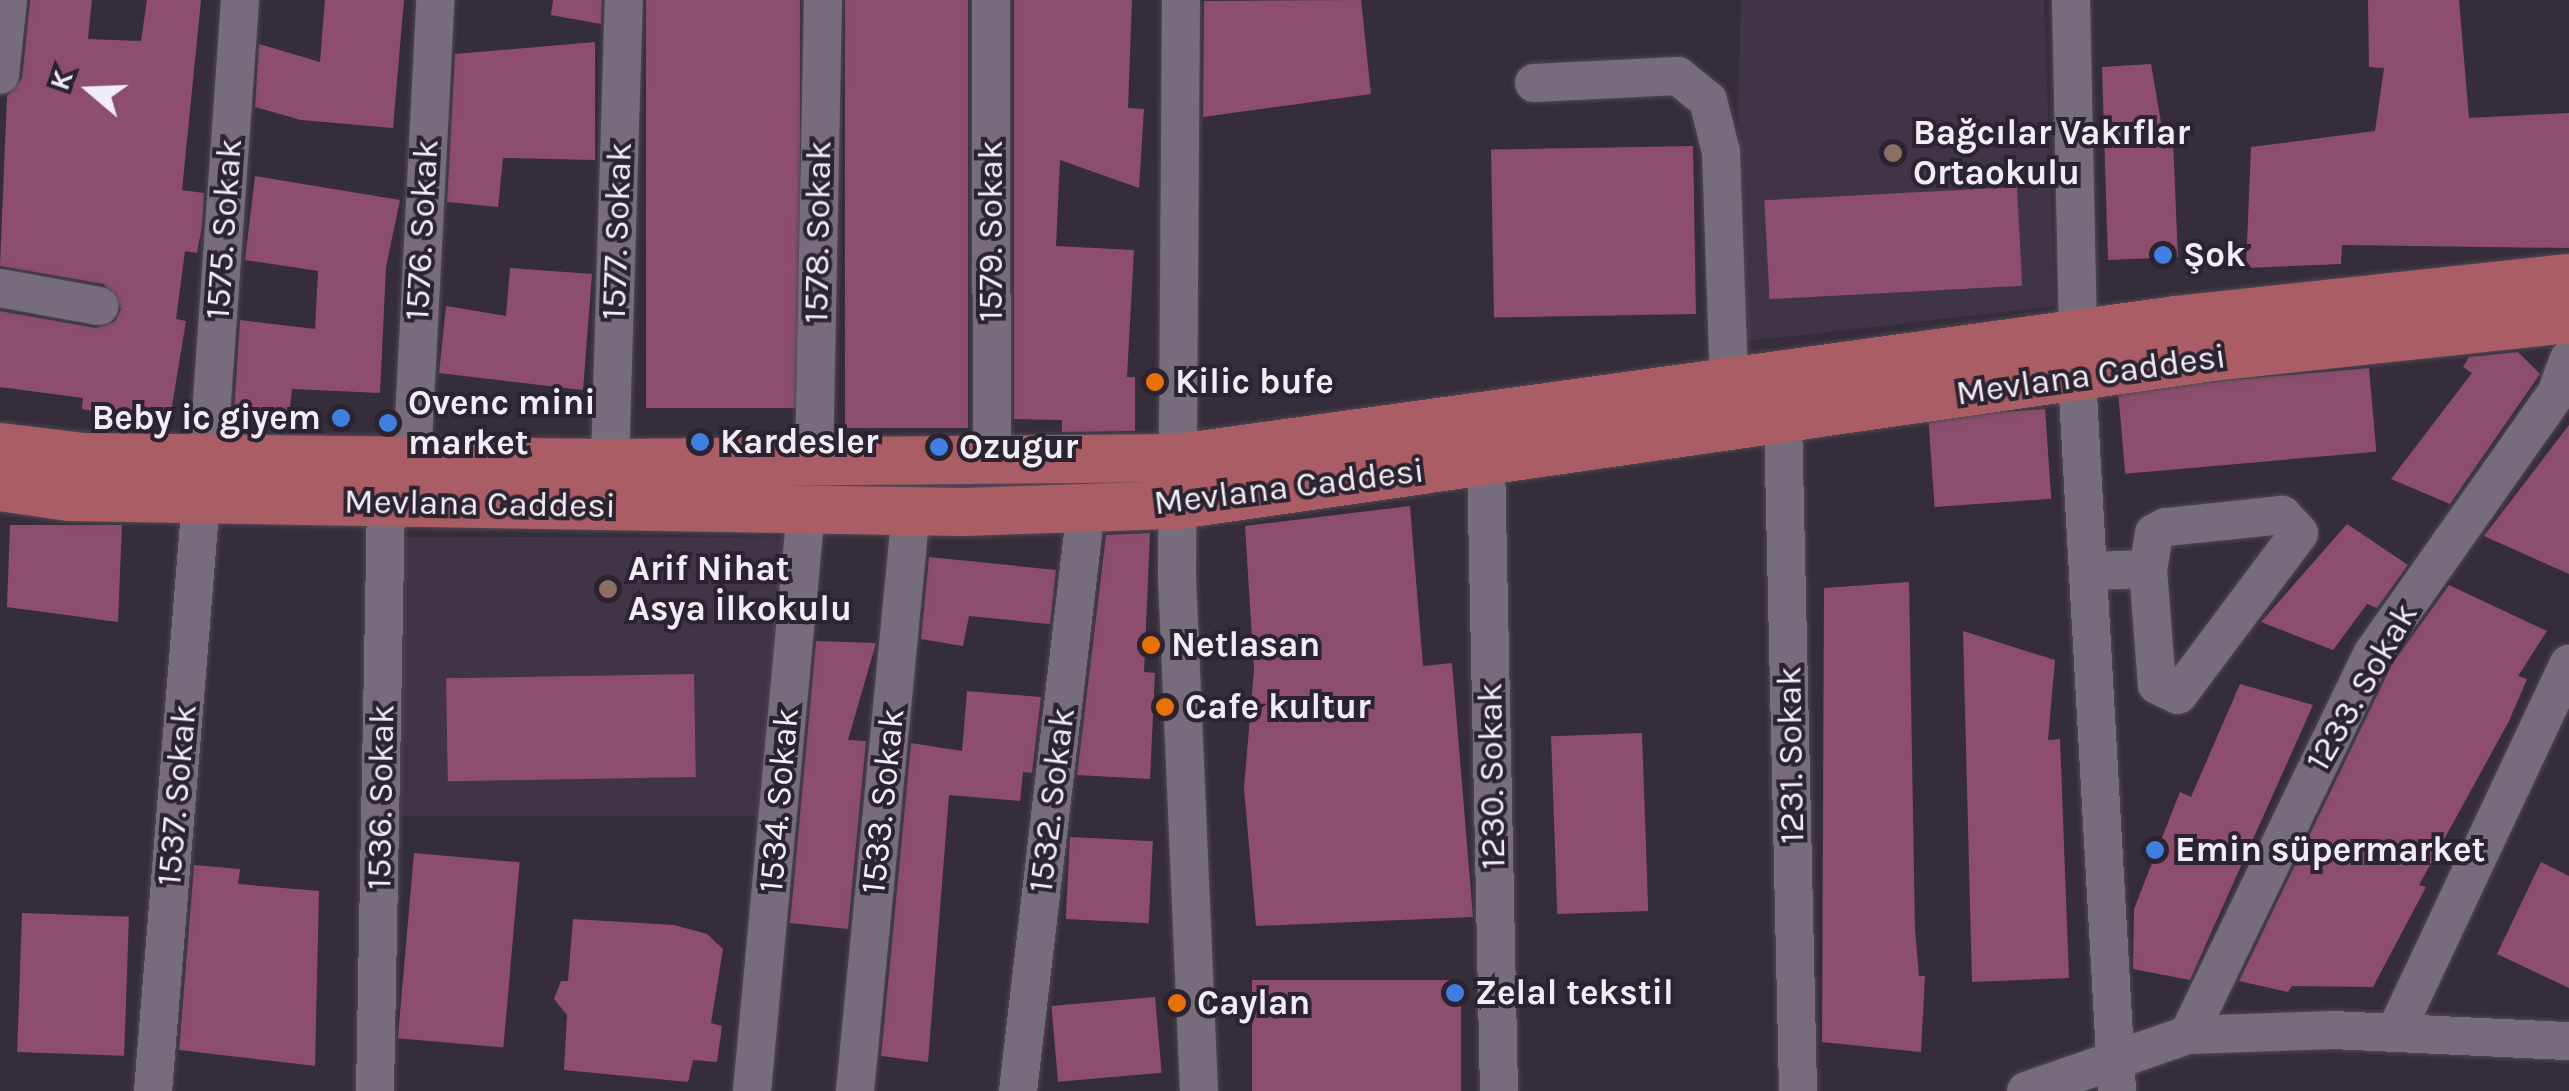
<!DOCTYPE html>
<meta charset="utf-8">
<style>
body{margin:0}
#map{position:relative;width:2569px;height:1091px;overflow:hidden;background:#362d3a;font-family:Karla,sans-serif}
div>[style]{position:absolute}
[style*='--x']{left:calc(var(--x)*1px);top:calc(var(--y)*1px);width:calc(var(--w)*1px);rotate:calc(var(--a)*1deg)}
.built>*{inset:0;background:#413447;transform-origin:0 0}
.building>*{inset:0;background:#8d4e6d;transform-origin:0 0}
.roads{filter:drop-shadow(0 0 2px #504954) drop-shadow(0 0 2px #504954)}
.minor>*{height:38px;margin:-19px;padding:0 19px;transform-origin:19px;border-radius:19px;background:#776c7c}
.major>*{height:48px;margin:-24px;padding:0 24px;transform-origin:24px;border-radius:24px;background:#ab5d65}
.dots>*{width:28px;height:28px;translate:-50% -50%;box-sizing:border-box;border:5px solid #2c2330;border-radius:50%}
span{translate:-50% -50%;white-space:nowrap;text-align:center;line-height:1.15;-webkit-text-stroke:8px #2c2330;paint-order:stroke}
.poi-label{font-size:35px;color:#f2ecf4;font-weight:700}
.left{translate:0 -50%;text-align:left}
.right{translate:-100% -50%;text-align:right}
.street-label{font-size:35px;color:#f2ecf4}
.north{position:absolute;left:40px;top:40px;width:100px;height:100px;-webkit-text-stroke:8px #2c2330;paint-order:stroke;rotate:289deg;font-size:28px;font-weight:700;line-height:40px;text-align:center;color:#f2ecf4}
.north::after{content:'';display:block;margin:auto;width:35px;height:45px;background:#f2ecf4;clip-path:polygon(50% 0,100% 100%,50% 72%,0 100%)}
</style>
<div id="map">
<div class="built">
<i style="clip-path:polygon(1741px 0,2044px 0,2055px 306px,1732px 343px)"></i>
<i style="left:396px;top:537px;width:387px;height:279px"></i>
</div>
<div class="building">
<i style="clip-path:polygon(30px 0,92px 0,88px 39px,141px 41px,147px 0,201px 0,182px 190px,204px 193px,202px 226px,197px 253px,185px 251px,176px 319px,186px 321px,169px 424px,82px 409px,83px 398px,0 387px,0 311px,96px 328px,115px 321px,121px 309px,104px 284px,0 266px,7px 96px,22px 78px)"></i>
<i style="clip-path:polygon(325px 0,404px 0,393px 128px,301px 120px,255px 107px,259px 44px,320px 62px)"></i>
<i style="clip-path:polygon(553px 0,602px 0,601px 24px,551px 15px)"></i>
<i style="left:646px;top:0;width:154px;height:408px"></i>
<i style="left:845px;top:0;width:123px;height:428px"></i>
<i style="clip-path:polygon(1014px 0,1132px 0,1128px 108px,1144px 109px,1139px 188px,1060px 160px,1056px 246px,1134px 250px,1127px 377px,1135px 377px,1135px 431px,1062px 432px,1062px 420px,1014px 419px)"></i>
<i style="clip-path:polygon(1361px 0,1371px 94px,1203px 117px,1204px 1px)"></i>
<i style="clip-path:polygon(2368px 0,2459px 0,2469px 118px,2569px 113px,2569px 248px,2342px 245px,2341px 264px,2246px 268px,2251px 147px,2375px 131px,2384px 68px,2369px 67px)"></i>
<i style="clip-path:polygon(595px 42px,595px 160px,503px 158px,498px 207px,447px 202px,455px 54px)"></i>
<i style="clip-path:polygon(2151px 64px,2164px 140px,2173px 140px,2178px 257px,2108px 260px,2102px 67px)"></i>
<i style="left:1693px;top:146px;width:168px;height:202px;rotate:89deg"></i>
<i style="clip-path:polygon(255px 176px,400px 200px,386px 267px,380px 393px,292px 389px,289px 417px,234px 410px,240px 320px,315px 329px,318px 271px,245px 260px)"></i>
<i style="left:2017px;top:187px;width:99px;height:253px;rotate:87deg"></i>
<i style="clip-path:polygon(510px 268px,592px 274px,583px 390px,439px 373px,446px 306px,506px 316px)"></i>
<i style="clip-path:polygon(2518px 352px,2540px 374px,2450px 504px,2391px 479px,2472px 373px,2463px 367px,2469px 357px)"></i>
<i style="left:2369px;top:368px;width:84px;height:252px;rotate:85deg"></i>
<i style="left:2045px;top:409px;width:90px;height:117px;rotate:86deg"></i>
<i style="clip-path:polygon(2569px 425px,2569px 574px,2484px 536px)"></i>
<i style="clip-path:polygon(1410px 506px,1423px 666px,1452px 663px,1473px 917px,1256px 926px,1244px 788px,1254px 670px,1245px 526px)"></i>
<i style="clip-path:polygon(2347px 524px,2408px 565px,2377px 608px,2367px 604px,2333px 650px,2261px 622px)"></i>
<i style="clip-path:polygon(10px 525px,122px 525px,118px 622px,7px 607px)"></i>
<i style="clip-path:polygon(1150px 533px,1144px 672px,1155px 673px,1150px 779px,1077px 775px,1106px 535px)"></i>
<i style="clip-path:polygon(929px 557px,1056px 570px,1050px 624px,969px 616px,963px 646px,921px 639px)"></i>
<i style="clip-path:polygon(1909px 582px,1915px 931px,1919px 976px,1925px 976px,1921px 1052px,1822px 1042px,1824px 588px)"></i>
<i style="clip-path:polygon(2449px 585px,2547px 631px,2518px 676px,2527px 679px,2509px 721px,2419px 885px,2426px 887px,2373px 987px,2292px 986px,2288px 992px,2239px 981px,2392px 664px)"></i>
<i style="clip-path:polygon(1963px 631px,2055px 660px,2048px 740px,2060px 739px,2069px 978px,1972px 982px)"></i>
<i style="clip-path:polygon(816px 641px,876px 643px,848px 740px,866px 741px,848px 929px,790px 923px)"></i>
<i style="left:694px;top:674px;width:103px;height:248px;rotate:89deg"></i>
<i style="clip-path:polygon(2240px 684px,2313px 705px,2190px 980px,2133px 969px,2134px 909px,2180px 792px,2191px 797px)"></i>
<i style="clip-path:polygon(967px 691px,1041px 697px,1032px 773px,1023px 772px,1020px 801px,949px 795px,928px 1062px,881px 1056px,911px 743px,962px 751px)"></i>
<i style="left:1642px;top:733px;width:178px;height:91px;rotate:88deg"></i>
<i style="left:1070px;top:837px;width:83px;height:82px;rotate:3deg"></i>
<i style="left:414px;top:853px;width:106px;height:186px;rotate:5deg"></i>
<i style="clip-path:polygon(2541px 862px,2569px 876px,2569px 988px,2497px 954px)"></i>
<i style="clip-path:polygon(194px 865px,240px 869px,238px 884px,319px 891px,315px 1066px,179px 1050px)"></i>
<i style="left:22px;top:913px;width:107px;height:139px;rotate:2deg"></i>
<i style="clip-path:polygon(573px 919px,674px 925px,707px 934px,723px 949px,711px 1023px,722px 1026px,717px 1062px,693px 1060px,688px 1082px,564px 1070px,567px 1015px,554px 999px,561px 981px,568px 981px)"></i>
<i style="left:1252px;top:980px;width:209px;height:111px"></i>
<i style="left:1155px;top:997px;width:76px;height:104px;rotate:85deg"></i>
</div>
<div class="roads">
<div class="minor">
<i style="--x:991;--y:0;--w:462;--a:89.9"></i>
<i style="--x:1181;--y:0;--w:577;--a:90.4"></i>
<i style="--x:1177;--y:577;--w:514;--a:87.55"></i>
<i style="--x:2071;--y:0;--w:333;--a:88.8"></i>
<i style="--x:0;--y:75;--w:75;--a:-83.9"></i>
<i style="--x:1534;--y:83;--w:144;--a:-2.8"></i>
<i style="--x:1678;--y:76;--w:38;--a:39"></i>
<i style="--x:1708;--y:100;--w:54;--a:76"></i>
<i style="--x:1721;--y:152;--w:229;--a:88"></i>
<i style="--x:0;--y:288;--w:101;--a:10.3"></i>
<i style="--x:2077;--y:377;--w:715;--a:86.79"></i>
<i style="--x:1783;--y:419;--w:672;--a:88.72"></i>
<i style="--x:208;--y:458;--w:459;--a:-86"></i>
<i style="--x:412;--y:461;--w:462;--a:-87.1"></i>
<i style="--x:1486;--y:461;--w:630;--a:88.82"></i>
<i style="--x:610;--y:463;--w:463;--a:-88.3"></i>
<i style="--x:814;--y:465;--w:465;--a:-88.9"></i>
<i style="--x:2089;--y:571;--w:59;--a:-1.9"></i>
<i style="--x:2148;--y:569;--w:116;--a:85.6"></i>
<i style="--x:2157;--y:685;--w:23;--a:25"></i>
<i style="--x:2178;--y:695;--w:202;--a:-53.2"></i>
<i style="--x:2299;--y:533;--w:25;--a:-133"></i>
<i style="--x:2282;--y:515;--w:117;--a:174.1"></i>
<i style="--x:2166;--y:527;--w:13;--a:153"></i>
<i style="--x:2154;--y:533;--w:36;--a:99"></i>
<i style="--x:2395;--y:1033;--w:408;--a:-64.8"></i>
<i style="--x:2188;--y:1035;--w:424;--a:-64.2"></i>
<i style="--x:2373;--y:653;--w:317;--a:-54.8"></i>
<i style="--x:2556;--y:394;--w:37;--a:-70"></i>
<i style="--x:153;--y:1091;--w:594;--a:-85.36"></i>
<i style="--x:375;--y:1091;--w:588;--a:-88.93"></i>
<i style="--x:752;--y:1091;--w:584;--a:-84.69"></i>
<i style="--x:855;--y:1091;--w:583;--a:-84.49"></i>
<i style="--x:1018;--y:1091;--w:587;--a:-83.35"></i>
<i style="--x:2026;--y:1091;--w:171;--a:-19.1"></i>
<i style="--x:2188;--y:1035;--w:145;--a:-2"></i>
<i style="--x:2333;--y:1030;--w:236;--a:2.7"></i>
</div>
<div class="major">
<i style="--x:0;--y:447;--w:84;--a:6.9"></i>
<i style="--x:83;--y:457;--w:527;--a:0.65"></i>
<i style="--x:610;--y:463;--w:568;--a:-0.5"></i>
<i style="--x:1178;--y:458;--w:1007;--a:-7.87"></i>
<i style="--x:2176;--y:320;--w:395;--a:-6.1"></i>
<i style="--x:0;--y:487;--w:70;--a:8.2"></i>
<i style="--x:69;--y:497;--w:894;--a:0.96"></i>
<i style="--x:963;--y:512;--w:215;--a:-1.9"></i>
<i style="--x:1178;--y:505;--w:1045;--a:-8.15"></i>
<i style="--x:2212;--y:357;--w:359;--a:-6.1"></i>
</div>
</div>
<div class="dots">
<i style="left:1893px;top:153px;background:#8d6e63"></i>
<i style="left:2163px;top:255px;background:#3f7fe0"></i>
<i style="left:1155px;top:382px;background:#e8710a"></i>
<i style="left:341px;top:418px;background:#3f7fe0"></i>
<i style="left:388px;top:423px;background:#3f7fe0"></i>
<i style="left:700px;top:442px;background:#3f7fe0"></i>
<i style="left:939px;top:447px;background:#3f7fe0"></i>
<i style="left:608px;top:589px;background:#8d6e63"></i>
<i style="left:1151px;top:645px;background:#e8710a"></i>
<i style="left:1165px;top:707px;background:#e8710a"></i>
<i style="left:2155px;top:850px;background:#3f7fe0"></i>
<i style="left:1455px;top:993px;background:#3f7fe0"></i>
<i style="left:1177px;top:1003px;background:#e8710a"></i>
</div>
<div class="poi-label">
<span class="left" style="left:1913px;top:153px">Bağcılar Vakıflar<br>Ortaokulu</span>
<span class="left" style="left:2183px;top:255px">Şok</span>
<span class="left" style="left:1175px;top:382px">Kilic bufe</span>
<span class="left" style="left:408px;top:423px">Ovenc mini<br>market</span>
<span class="right" style="left:321px;top:418px">Beby ic giyem</span>
<span class="left" style="left:720px;top:442px">Kardesler</span>
<span class="left" style="left:959px;top:447px">Ozugur</span>
<span class="left" style="left:628px;top:589px">Arif Nihat<br>Asya İlkokulu</span>
<span class="left" style="left:1171px;top:645px">Netlasan</span>
<span class="left" style="left:1185px;top:707px">Cafe kultur</span>
<span class="left" style="left:2175px;top:850px">Emin süpermarket</span>
<span class="left" style="left:1475px;top:993px">Zelal tekstil</span>
<span class="left" style="left:1197px;top:1003px">Caylan</span>
</div>
<div class="street-label">
<span style="left:224px;top:229px;rotate:-86deg">1575. Sokak</span>
<span style="left:422px;top:230px;rotate:-87deg">1576. Sokak</span>
<span style="left:617px;top:231px;rotate:-88deg">1577. Sokak</span>
<span style="left:991px;top:231px;rotate:-90deg">1579. Sokak</span>
<span style="left:818px;top:232px;rotate:-89deg">1578. Sokak</span>
<span style="left:2091px;top:375px;rotate:-8deg">Mevlana Caddesi</span>
<span style="left:1289px;top:487px;rotate:-7deg">Mevlana Caddesi</span>
<span style="left:480px;top:504px;rotate:1deg">Mevlana Caddesi</span>
<span style="left:2362px;top:687px;rotate:-60deg">1233. Sokak</span>
<span style="left:1791px;top:755px;rotate:-91deg">1231. Sokak</span>
<span style="left:1492px;top:776px;rotate:-91deg">1230. Sokak</span>
<span style="left:177px;top:795px;rotate:-85deg">1537. Sokak</span>
<span style="left:381px;top:797px;rotate:-89deg">1536. Sokak</span>
<span style="left:779px;top:800px;rotate:-85deg">1534. Sokak</span>
<span style="left:1052px;top:800px;rotate:-83deg">1532. Sokak</span>
<span style="left:883px;top:801px;rotate:-84deg">1533. Sokak</span>
</div>
<div class="north">K</div>
</div>
